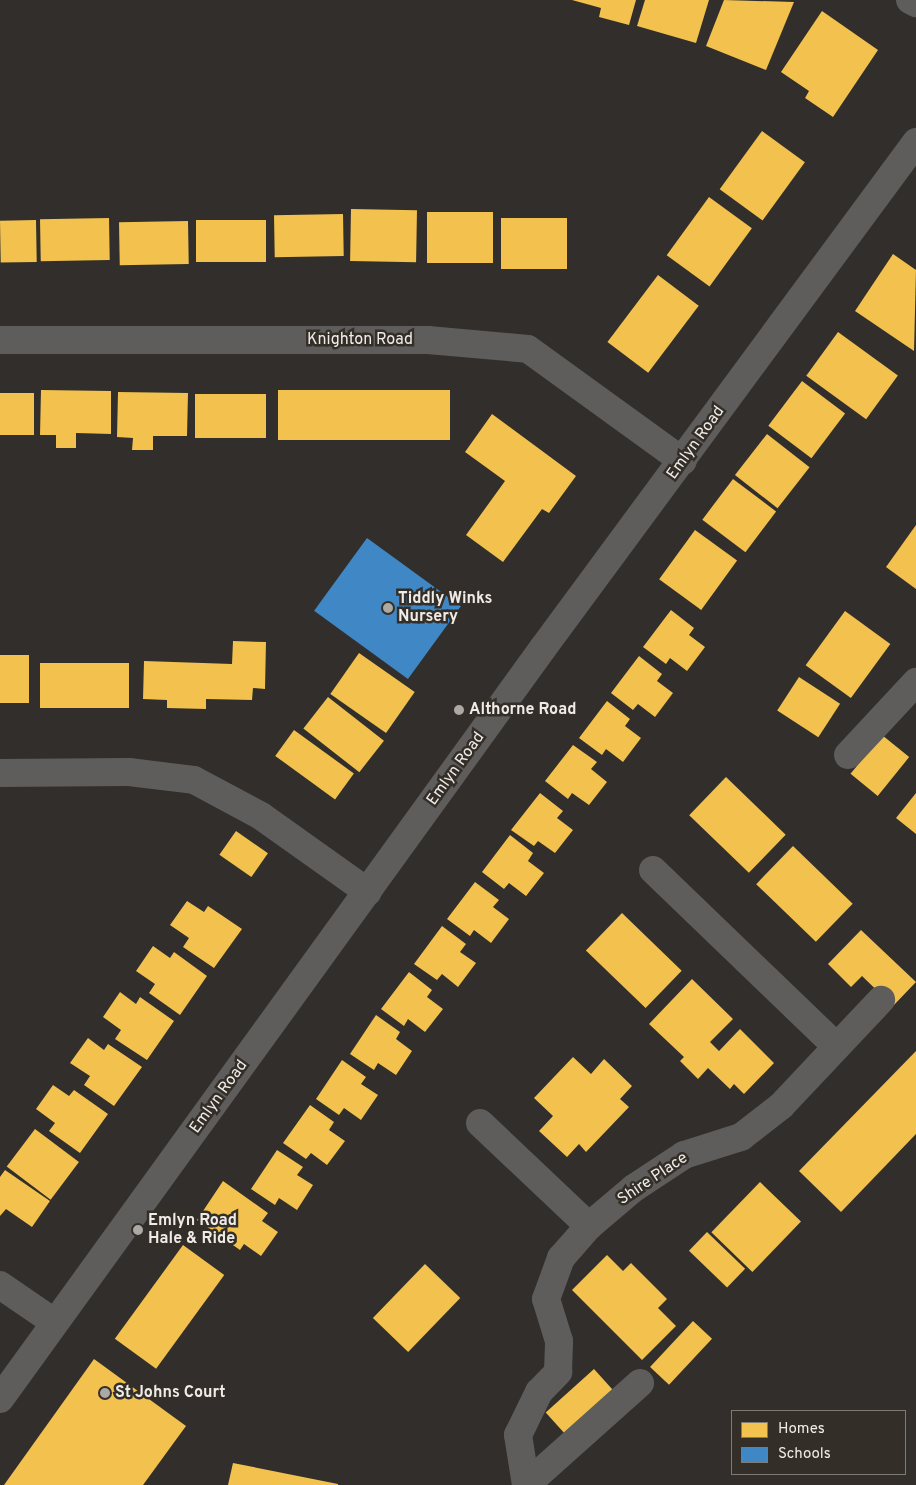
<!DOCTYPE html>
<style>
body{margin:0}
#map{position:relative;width:916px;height:1485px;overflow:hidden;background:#312e2b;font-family:Overpass,sans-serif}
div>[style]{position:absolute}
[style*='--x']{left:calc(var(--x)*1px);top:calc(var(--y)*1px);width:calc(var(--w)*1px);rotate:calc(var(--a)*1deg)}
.homes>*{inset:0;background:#f2c14e;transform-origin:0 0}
.schools>*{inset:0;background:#3f88c5;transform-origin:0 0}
.minor>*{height:28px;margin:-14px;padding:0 14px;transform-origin:14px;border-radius:14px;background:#5e5d5b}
.dots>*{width:14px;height:14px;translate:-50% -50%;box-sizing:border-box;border:2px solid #342e28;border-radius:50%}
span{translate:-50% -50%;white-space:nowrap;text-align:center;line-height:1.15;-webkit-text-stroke:5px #342e28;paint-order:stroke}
.street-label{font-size:16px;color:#efebe7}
.poi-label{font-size:16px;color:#efebe7;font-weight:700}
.left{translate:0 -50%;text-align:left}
.legend{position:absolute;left:731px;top:1410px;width:175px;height:65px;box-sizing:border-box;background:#342e28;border:1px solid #7f7a74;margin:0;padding:6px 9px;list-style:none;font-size:15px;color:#efebe7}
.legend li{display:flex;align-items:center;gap:10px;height:25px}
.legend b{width:25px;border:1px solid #7f7a74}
</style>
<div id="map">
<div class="homes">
<i style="clip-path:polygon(572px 0,636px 0,629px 25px,599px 17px,601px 8px)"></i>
<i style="clip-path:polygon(645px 0,709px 0,696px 43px,637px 26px)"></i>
<i style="clip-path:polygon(724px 0,794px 2px,766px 70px,706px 46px)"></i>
<i style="clip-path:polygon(822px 11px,878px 50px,833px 117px,805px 98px,809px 91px,781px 72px)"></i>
<i style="left:762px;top:131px;width:53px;height:72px;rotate:36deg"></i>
<i style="left:709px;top:197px;width:53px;height:72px;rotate:36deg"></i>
<i style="left:351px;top:209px;width:66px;height:52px;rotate:1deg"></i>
<i style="left:427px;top:212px;width:66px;height:51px"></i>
<i style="left:343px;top:214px;width:42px;height:69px;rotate:89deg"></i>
<i style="left:109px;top:218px;width:42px;height:69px;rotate:89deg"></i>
<i style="left:501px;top:218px;width:66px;height:51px"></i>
<i style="left:36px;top:220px;width:42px;height:36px;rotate:89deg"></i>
<i style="left:196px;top:220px;width:70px;height:42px"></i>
<i style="left:188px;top:221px;width:43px;height:69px;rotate:89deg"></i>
<i style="clip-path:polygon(893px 254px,916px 270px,914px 351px,855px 311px)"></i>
<i style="left:658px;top:275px;width:51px;height:84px;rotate:37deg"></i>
<i style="left:838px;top:332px;width:74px;height:54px;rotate:36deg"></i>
<i style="left:802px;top:381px;width:54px;height:56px;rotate:37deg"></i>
<i style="clip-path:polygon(41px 390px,111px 391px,111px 434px,76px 433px,76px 448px,56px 448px,56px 435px,40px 435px)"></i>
<i style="left:278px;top:390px;width:172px;height:50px"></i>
<i style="clip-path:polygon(118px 392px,188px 393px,187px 436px,153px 436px,153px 450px,132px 450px,133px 438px,117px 437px)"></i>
<i style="left:0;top:393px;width:34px;height:42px"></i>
<i style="left:195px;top:394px;width:71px;height:44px"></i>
<i style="clip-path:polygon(492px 414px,576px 476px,549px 513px,542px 509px,503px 562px,466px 535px,505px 481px,465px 452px)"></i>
<i style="left:767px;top:434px;width:54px;height:52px;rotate:38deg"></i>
<i style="left:733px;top:479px;width:54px;height:51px;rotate:37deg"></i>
<i style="clip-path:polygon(916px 525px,916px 589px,886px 567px)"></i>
<i style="left:695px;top:530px;width:52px;height:61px;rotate:36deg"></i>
<i style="clip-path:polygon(671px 610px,694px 628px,689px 635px,705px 647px,687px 671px,670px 658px,666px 664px,643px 647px)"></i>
<i style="left:845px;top:611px;width:56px;height:67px;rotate:36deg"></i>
<i style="clip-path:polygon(233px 641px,266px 642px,265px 689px,253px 688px,252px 700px,206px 699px,206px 709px,167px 708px,167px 700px,143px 699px,144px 661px,232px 664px)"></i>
<i style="left:359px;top:653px;width:68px;height:50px;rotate:35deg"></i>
<i style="left:0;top:655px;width:29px;height:48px"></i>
<i style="clip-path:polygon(639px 656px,662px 674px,657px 681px,673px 693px,655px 717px,638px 704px,633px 710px,611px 693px)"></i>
<i style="left:40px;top:663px;width:89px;height:45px"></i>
<i style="left:799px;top:677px;width:49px;height:40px;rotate:33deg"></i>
<i style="left:328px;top:697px;width:71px;height:40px;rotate:38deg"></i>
<i style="clip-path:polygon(607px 701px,630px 719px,625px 726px,641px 738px,623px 762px,606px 749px,602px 755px,579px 738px)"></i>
<i style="left:294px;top:730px;width:74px;height:32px;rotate:36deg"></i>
<i style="left:882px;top:735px;width:35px;height:50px;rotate:39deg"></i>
<i style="clip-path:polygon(573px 745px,597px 762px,591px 769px,607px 782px,589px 805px,572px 793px,568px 799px,545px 781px)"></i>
<i style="left:726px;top:777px;width:83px;height:53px;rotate:44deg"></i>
<i style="clip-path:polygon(540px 793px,563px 811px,557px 818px,573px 830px,555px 853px,538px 841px,534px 846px,511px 830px)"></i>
<i style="clip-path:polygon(916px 793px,916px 834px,896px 818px)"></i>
<i style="left:236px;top:831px;width:39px;height:29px;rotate:35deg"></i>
<i style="clip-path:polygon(510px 835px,533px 853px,528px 861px,544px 873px,526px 896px,509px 883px,504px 889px,482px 872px)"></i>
<i style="left:793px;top:846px;width:83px;height:53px;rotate:44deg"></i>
<i style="clip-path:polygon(475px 882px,499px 900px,493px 907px,509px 919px,491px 943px,474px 930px,470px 936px,447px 919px)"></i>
<i style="clip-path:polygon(187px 901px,204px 912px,208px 906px,242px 929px,214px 968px,183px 947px,189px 938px,170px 925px)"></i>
<i style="left:622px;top:913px;width:83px;height:52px;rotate:44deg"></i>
<i style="clip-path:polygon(442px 926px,466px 944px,460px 952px,476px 963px,458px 987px,442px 974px,437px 980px,414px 964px)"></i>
<i style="clip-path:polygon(861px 930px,916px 982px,893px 1006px,862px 976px,851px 987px,828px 964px)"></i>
<i style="clip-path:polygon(153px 946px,170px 958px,174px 952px,207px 976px,180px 1015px,149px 993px,155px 984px,136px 971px)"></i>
<i style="clip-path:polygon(409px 972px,432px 990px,427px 997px,443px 1009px,425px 1032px,408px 1019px,404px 1026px,381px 1009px)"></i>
<i style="clip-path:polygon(692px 979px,733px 1019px,710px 1042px,719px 1051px,740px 1029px,774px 1063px,744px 1094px,734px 1084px,730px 1089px,708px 1068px,698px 1079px,680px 1061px,684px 1057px,649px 1024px)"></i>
<i style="clip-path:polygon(120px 992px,136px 1004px,140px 997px,174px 1021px,147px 1060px,115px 1039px,121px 1030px,103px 1017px)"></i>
<i style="clip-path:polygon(376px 1015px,400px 1032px,396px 1039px,412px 1051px,396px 1075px,378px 1063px,374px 1070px,350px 1054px)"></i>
<i style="clip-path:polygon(88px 1038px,104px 1050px,108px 1044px,142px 1067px,114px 1106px,84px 1085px,90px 1076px,70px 1063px)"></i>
<i style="clip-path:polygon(916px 1051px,916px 1134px,841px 1212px,799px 1171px)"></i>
<i style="clip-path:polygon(573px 1057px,591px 1074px,604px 1059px,632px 1086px,620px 1099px,629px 1107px,586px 1152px,579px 1144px,567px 1157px,539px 1131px,553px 1116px,534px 1098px)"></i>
<i style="clip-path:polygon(342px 1060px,366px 1077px,361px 1084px,378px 1095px,361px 1120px,344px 1108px,339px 1115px,316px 1099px)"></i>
<i style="clip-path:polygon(53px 1085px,69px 1096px,74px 1090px,108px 1114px,80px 1153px,49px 1131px,55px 1123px,36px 1109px)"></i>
<i style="clip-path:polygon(310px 1105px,334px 1122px,329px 1130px,345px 1141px,327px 1165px,311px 1153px,306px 1159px,283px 1143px)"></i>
<i style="left:35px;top:1129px;width:55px;height:47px;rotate:37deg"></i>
<i style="clip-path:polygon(277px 1150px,303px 1167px,297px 1175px,313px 1185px,297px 1210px,279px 1198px,275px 1205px,251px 1189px)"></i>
<i style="clip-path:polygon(5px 1170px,50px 1201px,32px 1227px,6px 1209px,0 1216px,0 1177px)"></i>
<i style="clip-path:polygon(223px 1181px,268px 1213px,262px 1221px,278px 1232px,261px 1256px,244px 1244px,240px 1250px,197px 1220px)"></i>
<i style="left:760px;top:1182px;width:57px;height:70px;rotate:44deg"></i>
<i style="left:707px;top:1232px;width:53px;height:26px;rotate:44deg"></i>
<i style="left:183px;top:1245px;width:51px;height:116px;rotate:36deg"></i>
<i style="clip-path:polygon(607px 1255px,623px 1271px,631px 1263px,667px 1299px,658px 1308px,676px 1326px,642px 1360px,572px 1290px)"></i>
<i style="left:425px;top:1264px;width:49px;height:75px;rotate:44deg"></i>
<i style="left:693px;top:1321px;width:26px;height:63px;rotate:43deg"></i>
<i style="clip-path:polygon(94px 1359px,186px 1426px,143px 1485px,4px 1485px)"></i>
<i style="left:594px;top:1369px;width:31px;height:65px;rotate:48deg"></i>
<i style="clip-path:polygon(233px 1463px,338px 1484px,338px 1485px,228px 1485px)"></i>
</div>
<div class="schools">
<i style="left:367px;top:538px;width:116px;height:90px;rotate:36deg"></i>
</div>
<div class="minor">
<i style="--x:910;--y:0;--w:7;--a:27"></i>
<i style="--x:0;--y:340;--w:428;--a:0"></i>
<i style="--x:428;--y:340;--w:100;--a:5.1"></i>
<i style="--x:528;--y:349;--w:191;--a:35.9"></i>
<i style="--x:848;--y:755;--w:100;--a:-47"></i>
<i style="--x:0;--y:773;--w:129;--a:-0.4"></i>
<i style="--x:129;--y:772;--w:65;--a:7"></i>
<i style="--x:194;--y:780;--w:76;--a:28.2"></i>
<i style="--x:261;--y:816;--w:131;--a:35.4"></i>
<i style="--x:653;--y:870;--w:254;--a:43.9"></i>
<i style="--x:480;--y:1123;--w:150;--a:43.4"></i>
<i style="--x:0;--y:1285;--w:65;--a:34.4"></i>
<i style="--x:0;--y:1399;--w:927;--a:-54.13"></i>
<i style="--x:543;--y:648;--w:629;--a:-53.6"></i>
<i style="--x:526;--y:1485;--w:51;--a:-99.1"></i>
<i style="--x:518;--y:1435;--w:48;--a:-64"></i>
<i style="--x:539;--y:1392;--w:28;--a:-46"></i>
<i style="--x:558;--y:1372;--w:31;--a:-88"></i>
<i style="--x:559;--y:1341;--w:44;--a:-107.2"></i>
<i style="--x:546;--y:1299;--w:44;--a:-69.9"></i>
<i style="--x:561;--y:1258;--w:43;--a:-48.8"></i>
<i style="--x:589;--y:1226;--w:59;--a:-40.2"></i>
<i style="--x:634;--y:1188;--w:60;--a:-33.4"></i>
<i style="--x:684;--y:1155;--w:60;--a:-17.5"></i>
<i style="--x:741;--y:1137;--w:51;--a:-37.8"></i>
<i style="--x:781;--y:1106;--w:146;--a:-46.7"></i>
<i style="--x:526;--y:1485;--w:153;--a:-41.8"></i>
</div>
<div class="dots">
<i style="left:388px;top:608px;background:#aca9a5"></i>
<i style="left:459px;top:710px;background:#aca9a5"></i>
<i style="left:138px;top:1230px;background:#aca9a5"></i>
<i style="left:105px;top:1393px;background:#aca9a5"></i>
</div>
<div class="street-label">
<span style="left:360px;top:340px">Knighton Road</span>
<span style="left:696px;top:443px;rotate:-54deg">Emlyn Road</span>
<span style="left:456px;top:769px;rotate:-54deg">Emlyn Road</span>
<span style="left:219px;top:1097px;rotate:-54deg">Emlyn Road</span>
<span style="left:653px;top:1179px;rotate:-34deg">Shire Place</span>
</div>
<div class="poi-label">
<span class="left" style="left:398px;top:608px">Tiddly Winks<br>Nursery</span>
<span class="left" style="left:469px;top:710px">Althorne Road</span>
<span class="left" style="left:148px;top:1230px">Emlyn Road<br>Hale &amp; Ride</span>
<span class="left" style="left:115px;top:1393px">St Johns Court</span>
</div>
<ul class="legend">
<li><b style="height:14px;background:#f2c14e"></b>Homes</li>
<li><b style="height:14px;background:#3f88c5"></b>Schools</li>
</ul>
</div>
